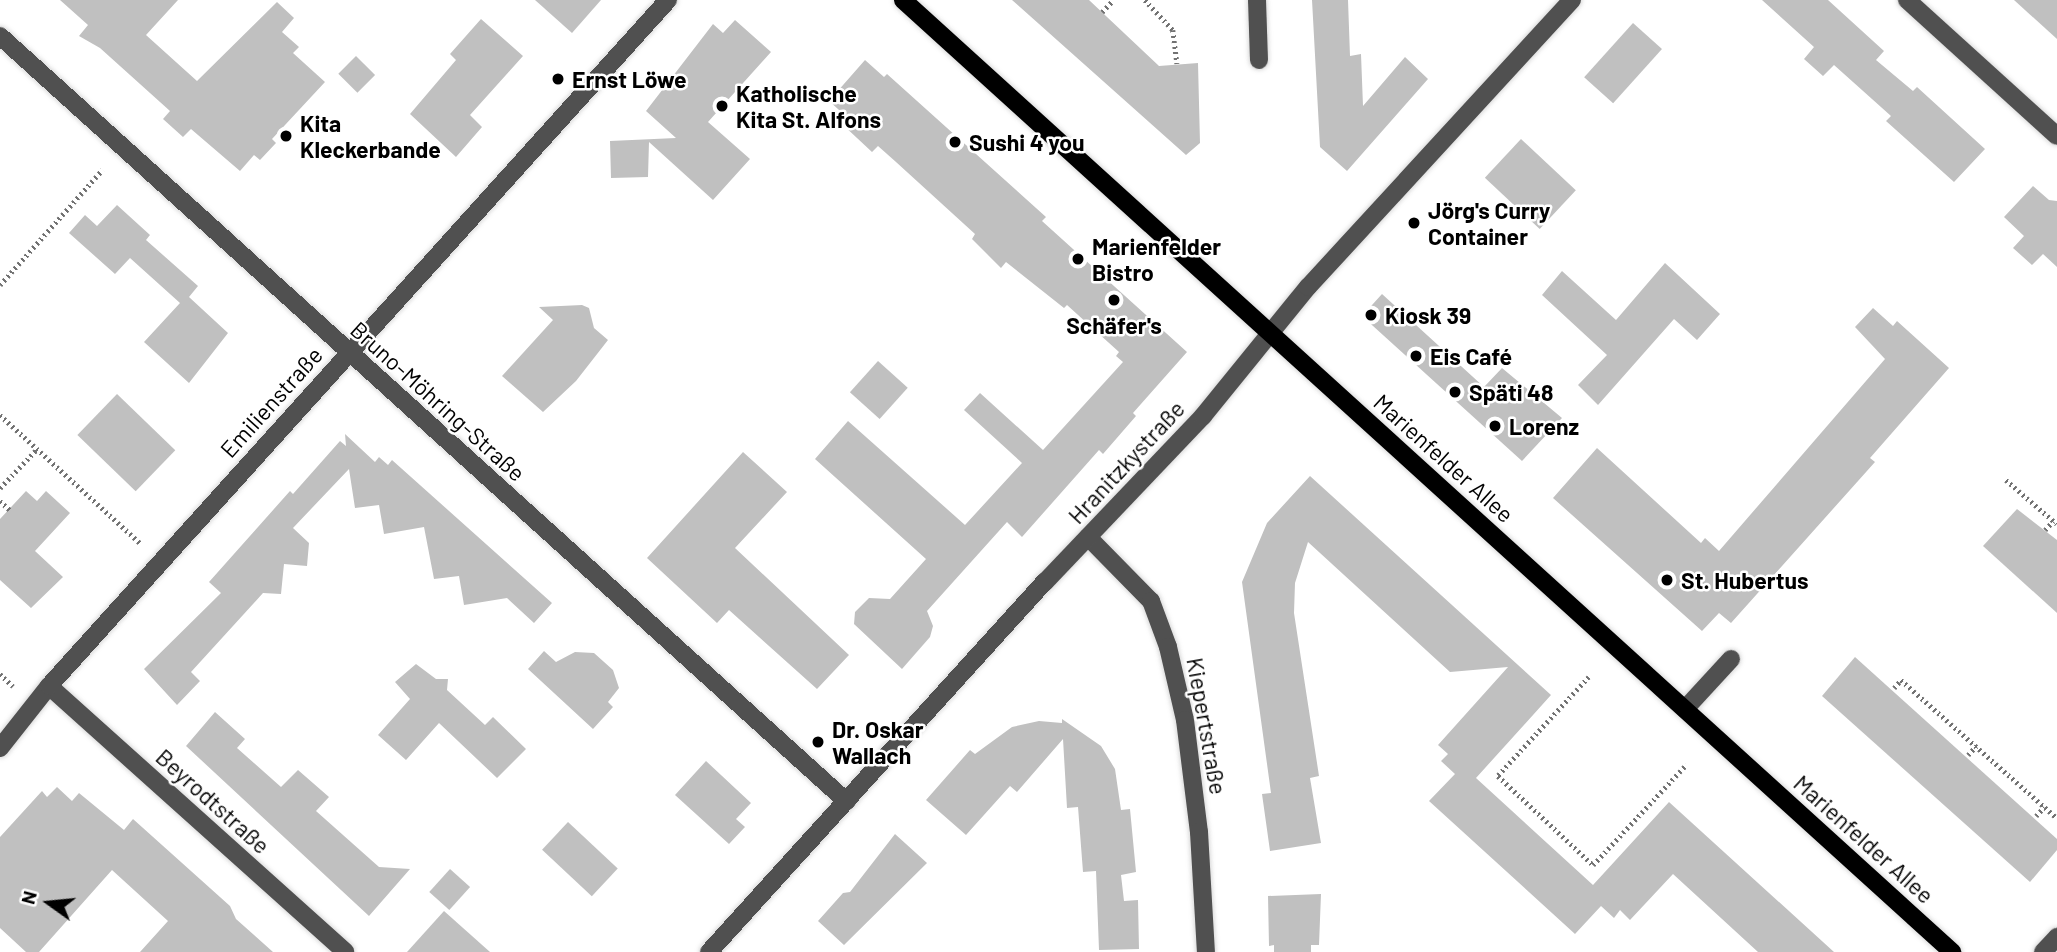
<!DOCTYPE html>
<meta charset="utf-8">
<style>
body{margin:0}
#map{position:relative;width:2057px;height:952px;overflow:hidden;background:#fff;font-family:Barlow,sans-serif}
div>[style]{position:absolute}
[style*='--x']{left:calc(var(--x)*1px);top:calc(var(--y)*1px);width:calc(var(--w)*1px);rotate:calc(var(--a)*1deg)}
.building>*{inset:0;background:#c0c0c0;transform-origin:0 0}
.path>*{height:4.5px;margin-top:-2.25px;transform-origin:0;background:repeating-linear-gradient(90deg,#727272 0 2px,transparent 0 5.5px)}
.roads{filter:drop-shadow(0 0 2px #dbdbdb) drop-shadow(0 0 2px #dbdbdb)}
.minor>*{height:18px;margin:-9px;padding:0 9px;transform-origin:9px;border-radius:9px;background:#505050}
.major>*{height:18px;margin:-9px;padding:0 9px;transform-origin:9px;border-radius:9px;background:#000}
.dots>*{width:19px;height:19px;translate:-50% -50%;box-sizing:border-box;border:4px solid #fff;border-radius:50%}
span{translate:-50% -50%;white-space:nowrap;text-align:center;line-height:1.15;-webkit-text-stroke:5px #fff;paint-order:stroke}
.poi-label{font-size:23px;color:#000;font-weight:700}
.left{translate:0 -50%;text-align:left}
.street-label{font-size:23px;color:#000}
.north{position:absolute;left:14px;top:868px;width:70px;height:70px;-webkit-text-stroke:5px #fff;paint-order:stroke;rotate:285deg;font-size:19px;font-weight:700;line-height:28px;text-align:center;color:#000}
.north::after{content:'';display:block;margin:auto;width:24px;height:32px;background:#000;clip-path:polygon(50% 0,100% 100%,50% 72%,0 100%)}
</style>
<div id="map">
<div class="building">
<i style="clip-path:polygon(60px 0,178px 0,146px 35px,197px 81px,277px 2px,294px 18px,282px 32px,299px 47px,293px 53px,325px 82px,272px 139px,276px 143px,260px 160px,254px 155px,240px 171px,191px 129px,183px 137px,163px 119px,170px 111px,100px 48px,79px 36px,88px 25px)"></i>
<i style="clip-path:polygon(535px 0,601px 0,572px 33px)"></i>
<i style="clip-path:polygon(1012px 0,1089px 0,1159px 66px,1198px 63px,1200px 143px,1186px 155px)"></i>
<i style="clip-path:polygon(1312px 0,1348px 0,1350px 56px,1361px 54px,1363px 106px,1405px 57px,1428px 79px,1347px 171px,1320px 147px)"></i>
<i style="clip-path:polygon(1762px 0,1828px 0,1884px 51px,1876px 60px,1913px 91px,1917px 87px,1985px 149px,1954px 182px,1886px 121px,1891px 116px,1834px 65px,1823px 76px,1804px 59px,1814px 47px)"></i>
<i style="clip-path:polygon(2014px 0,2057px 0,2057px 39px)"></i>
<i style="clip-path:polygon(481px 19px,523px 56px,470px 115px,482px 127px,456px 157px,410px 114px,456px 60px,450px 54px)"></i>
<i style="clip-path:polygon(735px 20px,771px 52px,708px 122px,750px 159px,713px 200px,649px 142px,648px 177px,611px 178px,610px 141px,676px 138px,646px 111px,713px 24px,723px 33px)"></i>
<i style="left:1633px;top:23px;width:39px;height:73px;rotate:42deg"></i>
<i style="left:356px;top:56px;width:27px;height:25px;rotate:45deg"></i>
<i style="clip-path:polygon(865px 60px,884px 77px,887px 74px,1046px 217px,1042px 221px,1187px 352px,1133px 413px,1136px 416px,1103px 454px,1099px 450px,1022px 537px,1007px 522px,927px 611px,933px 626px,930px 637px,902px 669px,854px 624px,855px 612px,869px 598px,890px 599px,926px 559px,815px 459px,848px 421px,965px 525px,1022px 463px,964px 410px,980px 393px,1043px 450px,1123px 362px,1116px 356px,1119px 352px,1067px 305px,1064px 308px,1006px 262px,1001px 268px,972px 239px,975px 234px,896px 162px,878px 146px,872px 152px,842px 124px,848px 118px,829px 101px)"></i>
<i style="left:1521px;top:139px;width:75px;height:53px;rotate:43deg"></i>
<i style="clip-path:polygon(2033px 186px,2049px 200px,2057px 201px,2057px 267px,2043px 254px,2032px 265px,2013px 248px,2024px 236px,2004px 217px)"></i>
<i style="clip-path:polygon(117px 205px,150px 235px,146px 240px,198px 286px,189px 297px,228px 333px,189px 383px,144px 342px,180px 303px,130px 258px,115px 274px,69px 233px,85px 215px,97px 226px)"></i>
<i style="clip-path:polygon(1665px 263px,1720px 314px,1697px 340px,1674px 319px,1598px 405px,1578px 385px,1607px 355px,1542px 295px,1562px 271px,1616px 320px)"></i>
<i style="clip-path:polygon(1382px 294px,1484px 387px,1502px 368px,1562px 418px,1522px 461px,1362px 316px)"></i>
<i style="clip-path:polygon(582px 305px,589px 308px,594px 328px,608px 340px,576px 381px,543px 412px,502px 376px,553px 320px,539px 307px)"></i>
<i style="clip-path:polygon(1873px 308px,1893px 326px,1897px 321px,1949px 368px,1870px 458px,1875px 462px,1731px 623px,1719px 613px,1702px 631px,1553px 498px,1597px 448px,1701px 543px,1705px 538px,1719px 551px,1885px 359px,1855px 327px)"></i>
<i style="left:878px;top:361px;width:40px;height:42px;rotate:42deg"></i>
<i style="left:117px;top:394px;width:81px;height:57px;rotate:44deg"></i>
<i style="clip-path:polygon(345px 434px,375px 462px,379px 457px,388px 465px,392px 460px,552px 603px,534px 623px,507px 598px,464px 605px,459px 576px,434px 579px,424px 527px,384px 534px,379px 505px,355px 508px,349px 469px,293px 528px,309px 543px,307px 566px,284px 564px,281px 594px,263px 593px,191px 672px,200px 681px,177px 705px,144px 669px,221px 593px,209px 582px,290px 491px,293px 494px,340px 441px,346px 446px)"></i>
<i style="clip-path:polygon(743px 452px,787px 492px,735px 548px,849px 655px,817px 689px,729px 610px,717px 623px,647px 558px)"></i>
<i style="clip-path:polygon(1310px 476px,1551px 695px,1476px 778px,1593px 885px,1669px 802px,1834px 952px,1758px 952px,1673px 874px,1630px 920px,1620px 910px,1614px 918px,1601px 906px,1575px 934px,1429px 801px,1455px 774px,1441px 761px,1448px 754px,1438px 745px,1508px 667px,1450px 672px,1308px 542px,1295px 583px,1294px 613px,1319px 776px,1310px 778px,1321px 843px,1270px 851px,1262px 794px,1271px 793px,1242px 582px,1267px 523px)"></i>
<i style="clip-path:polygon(26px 491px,37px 501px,46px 491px,70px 513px,35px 551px,63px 577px,31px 608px,0 580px,0 519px)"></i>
<i style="clip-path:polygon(2017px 509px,2057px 540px,2057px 613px,1983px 546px)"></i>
<i style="clip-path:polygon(544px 651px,556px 662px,575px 652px,594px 653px,613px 670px,619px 688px,608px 702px,613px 707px,593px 729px,528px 669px)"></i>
<i style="clip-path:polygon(1855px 657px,2057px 839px,2057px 850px,2030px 882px,1822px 696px)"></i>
<i style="clip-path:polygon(416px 664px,436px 679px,448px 679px,447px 690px,485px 725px,493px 717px,526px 749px,497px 778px,439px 723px,406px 760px,378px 735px,410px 699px,395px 682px)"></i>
<i style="clip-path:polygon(215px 712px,245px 739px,237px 748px,281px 787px,298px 770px,329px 797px,316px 811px,379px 867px,410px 869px,369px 916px,186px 746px)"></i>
<i style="clip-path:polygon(1062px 719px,1101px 746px,1115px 769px,1121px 810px,1130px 809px,1136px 872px,1121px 875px,1124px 901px,1138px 900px,1139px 949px,1099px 950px,1096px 871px,1083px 872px,1078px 807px,1067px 808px,1063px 739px,1017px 792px,1010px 786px,966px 835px,926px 800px,970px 750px,975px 754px,1012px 727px,1039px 721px,1062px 723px)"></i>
<i style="clip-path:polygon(706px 761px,751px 803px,736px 819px,745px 827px,729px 844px,675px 795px)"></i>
<i style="clip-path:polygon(57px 787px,72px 801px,79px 793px,124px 830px,133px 819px,230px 906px,236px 919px,273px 952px,140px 952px,168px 921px,112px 870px,39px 952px,26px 952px,0 928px,0 837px,42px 791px,47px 797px)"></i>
<i style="left:568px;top:822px;width:68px;height:38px;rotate:43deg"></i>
<i style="clip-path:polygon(895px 834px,927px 863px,844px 945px,818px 921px,843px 893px,850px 892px)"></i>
<i style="left:450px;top:869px;width:27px;height:31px;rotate:42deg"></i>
<i style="clip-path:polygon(1321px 894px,1319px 945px,1311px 945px,1311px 952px,1274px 952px,1274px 945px,1269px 946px,1268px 896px)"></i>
<i style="clip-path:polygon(444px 911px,490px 952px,407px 952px)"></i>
</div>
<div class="path">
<i style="--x:1145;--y:0;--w:41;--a:47"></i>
<i style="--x:1173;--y:30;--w:34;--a:83"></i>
<i style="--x:1102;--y:12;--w:16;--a:-47"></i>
<i style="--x:0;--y:285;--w:154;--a:-48.4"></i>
<i style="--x:0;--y:415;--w:190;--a:42.4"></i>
<i style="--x:2006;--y:480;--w:67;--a:40.8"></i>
<i style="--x:0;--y:488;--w:54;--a:-46.5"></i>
<i style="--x:0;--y:501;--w:15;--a:42"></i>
<i style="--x:2045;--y:530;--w:12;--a:-48"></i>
<i style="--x:0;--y:674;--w:18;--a:43"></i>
<i style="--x:1589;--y:677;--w:134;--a:132.6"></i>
<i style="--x:1498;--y:776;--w:130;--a:43.1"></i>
<i style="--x:1593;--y:865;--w:137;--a:-47.1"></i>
<i style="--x:1894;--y:688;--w:11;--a:-49"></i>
<i style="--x:1901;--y:680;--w:208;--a:41.5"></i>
<i style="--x:1968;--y:755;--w:12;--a:-48"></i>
<i style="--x:2036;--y:816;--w:12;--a:-48"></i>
</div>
<div class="roads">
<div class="minor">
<i style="--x:1257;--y:0;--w:60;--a:88.1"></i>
<i style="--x:1907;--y:0;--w:202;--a:42.2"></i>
<i style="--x:0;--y:36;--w:1141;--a:42.12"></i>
<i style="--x:1088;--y:537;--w:90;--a:45.5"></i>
<i style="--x:1151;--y:601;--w:49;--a:69.7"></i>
<i style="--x:1168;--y:647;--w:75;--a:76.9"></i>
<i style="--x:1185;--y:720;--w:113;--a:82.9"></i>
<i style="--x:1199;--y:832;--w:120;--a:86.7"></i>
<i style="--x:49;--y:686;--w:398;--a:41.9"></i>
<i style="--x:1685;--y:709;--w:68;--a:-47.4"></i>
<i style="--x:0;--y:748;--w:79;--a:-51.7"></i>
<i style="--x:49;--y:686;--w:924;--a:-47.94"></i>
<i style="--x:709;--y:952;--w:500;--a:-47.8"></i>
<i style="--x:1045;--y:582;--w:229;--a:-46.4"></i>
<i style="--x:1203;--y:416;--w:166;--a:-50.9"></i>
<i style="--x:1308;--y:287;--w:390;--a:-47.4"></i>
<i style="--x:2043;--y:952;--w:21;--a:-47"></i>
</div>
<div class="major">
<i style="--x:903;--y:0;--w:1417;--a:42.22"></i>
</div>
</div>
<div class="dots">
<i style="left:558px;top:79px;background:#000"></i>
<i style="left:722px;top:106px;background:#000"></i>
<i style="left:286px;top:136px;background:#000"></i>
<i style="left:955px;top:142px;background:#000"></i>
<i style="left:1414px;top:223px;background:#000"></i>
<i style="left:1078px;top:259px;background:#000"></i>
<i style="left:1114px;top:300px;background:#000"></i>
<i style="left:1371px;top:315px;background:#000"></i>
<i style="left:1416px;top:356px;background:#000"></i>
<i style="left:1455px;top:392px;background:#000"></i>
<i style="left:1495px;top:426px;background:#000"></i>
<i style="left:1667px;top:580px;background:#000"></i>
<i style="left:818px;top:742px;background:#000"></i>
</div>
<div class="poi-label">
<span class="left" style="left:572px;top:79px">Ernst Löwe</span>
<span class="left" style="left:736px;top:106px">Katholische<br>Kita St. Alfons</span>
<span class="left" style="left:300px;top:136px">Kita<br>Kleckerbande</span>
<span class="left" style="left:969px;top:142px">Sushi 4 you</span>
<span class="left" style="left:1428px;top:223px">Jörg's Curry<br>Container</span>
<span class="left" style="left:1092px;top:259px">Marienfelder<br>Bistro</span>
<span class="left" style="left:1385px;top:315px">Kiosk 39</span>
<span style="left:1114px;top:325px">Schäfer's</span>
<span class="left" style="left:1430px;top:356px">Eis Café</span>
<span class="left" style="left:1469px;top:392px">Späti 48</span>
<span class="left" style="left:1509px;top:426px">Lorenz</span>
<span class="left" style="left:1681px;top:580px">St. Hubertus</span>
<span class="left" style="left:832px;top:742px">Dr. Oskar<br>Wallach</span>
</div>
<div class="street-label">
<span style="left:438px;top:401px;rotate:42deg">Bruno-Möhring-Straße</span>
<span style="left:271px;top:402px;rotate:-48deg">Emilienstraße</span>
<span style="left:1444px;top:458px;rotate:42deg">Marienfelder Allee</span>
<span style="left:1126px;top:462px;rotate:-47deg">Hranitzkystraße</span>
<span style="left:1207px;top:726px;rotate:80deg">Kiepertstraße</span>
<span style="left:213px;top:801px;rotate:42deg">Beyrodtstraße</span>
<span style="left:1864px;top:839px;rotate:42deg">Marienfelder Allee</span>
</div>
<div class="north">N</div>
</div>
